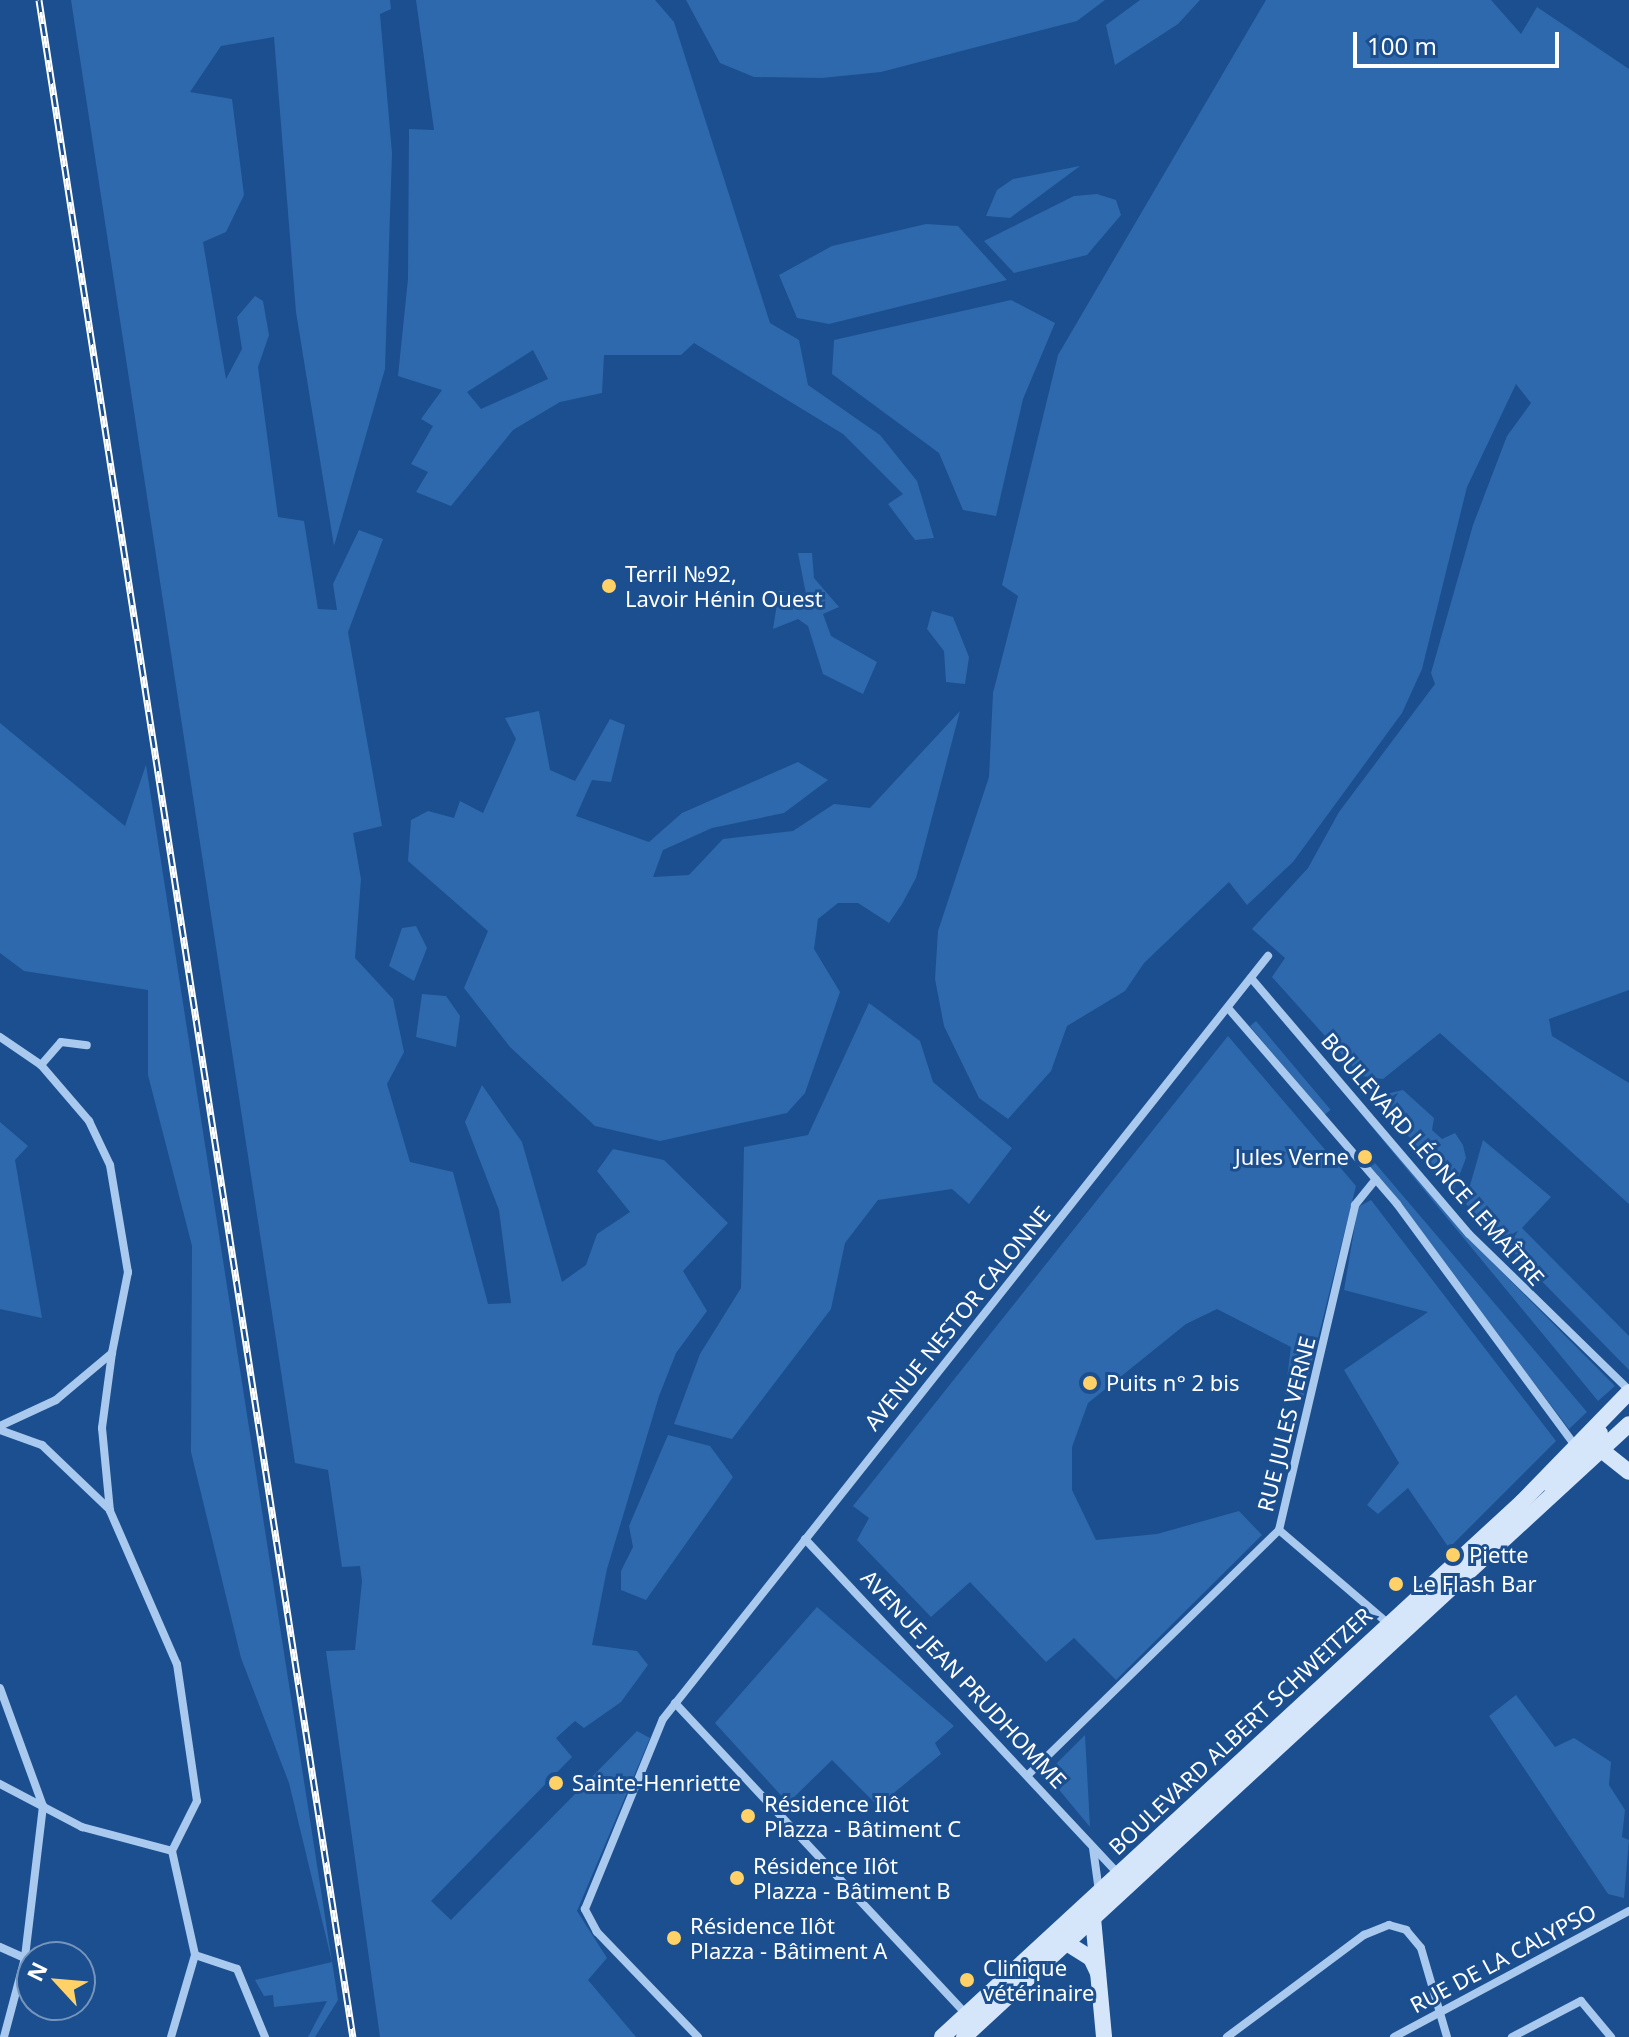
<!DOCTYPE html>
<meta charset="utf-8">
<style>
body{margin:0}
#map{position:relative;width:1629px;height:2037px;overflow:hidden;background:#1b4f8f;font-family:"Noto Sans",sans-serif}
div>[style]{position:absolute}
[style*='--x']{left:calc(var(--x)*1px);top:calc(var(--y)*1px);width:calc(var(--w)*1px);rotate:calc(var(--a)*1deg)}
.green>*{inset:0;background:#2e69ad;transform-origin:0 0}
.street>*{height:8px;margin:-4px;padding:0 4px;transform-origin:4px;border-radius:4px;background:#a9c9ee}
.secondary>*{height:16px;margin:-8px;padding:0 8px;transform-origin:8px;border-radius:8px;background:#d6e6fa}
.rail>*{height:7px;margin-top:-3.5px;transform-origin:0;background:repeating-linear-gradient(90deg,#1b4f8f 0 12px,#fff 0 24px);box-sizing:border-box;border-block:2px solid #fff}
.dots>*{width:22px;height:22px;translate:-50% -50%;box-sizing:border-box;border:4px solid #1b4f8f;border-radius:50%}
span{translate:-50% -50%;white-space:nowrap;text-align:center;line-height:1.15;-webkit-text-stroke:6px #1b4f8f;paint-order:stroke}
.poi-label{font-size:22px;color:#fff}
.left{translate:0 -50%;text-align:left}
.right{translate:-100% -50%;text-align:right}
.street-label{font-size:22px;color:#fff}
.north{position:absolute;left:16px;top:1941px;width:80px;height:80px;box-sizing:border-box;background:#1b4f8f;border:2px solid #7695bc;border-radius:50%;rotate:296deg;font-size:22px;font-weight:700;line-height:32px;text-align:center;color:#fff}
.north::after{content:'';display:block;margin:auto;width:28px;height:36px;background:#ffd166;clip-path:polygon(50% 0,100% 100%,50% 72%,0 100%)}
.scale{position:absolute;left:1353px;top:32px;width:206px;height:36px;box-sizing:border-box;border:4px solid #fff;border-top:0;padding-left:10px;font-size:24px;line-height:28px;white-space:nowrap;color:#fff;-webkit-text-stroke:6px #1b4f8f;paint-order:stroke}
</style>
<div id="map">
<div class="green">
<i style="clip-path:polygon(71px 0,390px 0,391px 9px,380px 14px,392px 153px,385px 369px,334px 546px,296px 312px,274px 37px,221px 46px,190px 92px,232px 99px,244px 195px,226px 232px,203px 242px,226px 379px,242px 349px,237px 317px,255px 296px,263px 301px,269px 335px,258px 367px,278px 517px,304px 521px,318px 609px,337px 610px,333px 584px,359px 530px,383px 539px,348px 632px,382px 826px,353px 833px,361px 879px,355px 958px,393px 999px,404px 1052px,387px 1084px,410px 1162px,453px 1172px,488px 1304px,511px 1303px,499px 1210px,465px 1122px,482px 1085px,522px 1142px,562px 1282px,586px 1265px,597px 1234px,630px 1212px,597px 1171px,613px 1149px,664px 1160px,728px 1223px,683px 1271px,707px 1311px,676px 1353px,659px 1396px,607px 1569px,592px 1645px,637px 1651px,648px 1665px,621px 1702px,584px 1728px,575px 1721px,556px 1738px,572px 1757px,431px 1901px,451px 1920px,637px 1731px,650px 1738px,577px 1911px,607px 1958px,588px 1980px,636px 2037px,380px 2037px,326px 1651px,355px 1650px,362px 1581px,360px 1566px,342px 1567px,328px 1470px,295px 1463px)"></i>
<i style="clip-path:polygon(evenodd,416px 0,655px 0,674px 22px,770px 323px,799px 340px,808px 385px,880px 435px,917px 481px,934px 538px,915px 540px,888px 504px,903px 494px,843px 434px,694px 343px,681px 355px,604px 355px,602px 393px,560px 402px,513px 430px,451px 506px,416px 492px,428px 472px,411px 464px,433px 426px,421px 419px,442px 390px,398px 376px,408px 279px,409px 129px,434px 130px,416px 0,533px 350px,548px 379px,481px 409px,467px 392px,533px 350px)"></i>
<i style="clip-path:polygon(686px 0,1105px 0,1077px 21px,881px 72px,822px 78px,754px 77px,720px 63px)"></i>
<i style="clip-path:polygon(1140px 0,1200px 0,1178px 24px,1115px 65px,1106px 25px)"></i>
<i style="clip-path:polygon(1266px 0,1491px 0,1521px 34px,1537px 7px,1629px 69px,1629px 990px,1549px 1019px,1552px 1036px,1629px 1083px,1629px 1204px,1440px 1033px,1383px 1079px,1361px 1076px,1272px 977px,1285px 958px,1252px 929px,1308px 868px,1339px 812px,1435px 684px,1431px 673px,1473px 525px,1507px 436px,1531px 403px,1516px 384px,1467px 487px,1422px 669px,1402px 713px,1293px 862px,1247px 905px,1229px 882px,1144px 963px,1125px 991px,1067px 1026px,1051px 1071px,1008px 1119px,979px 1098px,944px 1026px,935px 979px,938px 931px,989px 777px,993px 693px,1018px 596px,1002px 585px,1058px 355px)"></i>
<i style="clip-path:polygon(1080px 166px,1010px 218px,986px 216px,997px 190px,1013px 179px)"></i>
<i style="clip-path:polygon(1097px 194px,1116px 200px,1121px 215px,1087px 255px,1014px 273px,984px 241px,1074px 196px)"></i>
<i style="clip-path:polygon(926px 224px,958px 226px,1007px 280px,829px 324px,797px 318px,779px 275px,832px 246px)"></i>
<i style="clip-path:polygon(1011px 300px,1055px 323px,1023px 399px,996px 516px,963px 510px,939px 453px,832px 374px,834px 340px)"></i>
<i style="clip-path:polygon(798px 553px,812px 553px,814px 578px,839px 607px,823px 614px,831px 636px,877px 662px,863px 694px,823px 674px,808px 626px,798px 619px,773px 629px,779px 591px,806px 594px)"></i>
<i style="clip-path:polygon(932px 611px,953px 617px,969px 657px,965px 684px,946px 682px,944px 651px,927px 629px)"></i>
<i style="clip-path:polygon(539px 711px,550px 770px,575px 781px,610px 719px,625px 725px,611px 782px,592px 780px,576px 816px,649px 842px,682px 813px,798px 762px,828px 780px,784px 813px,712px 828px,663px 850px,653px 877px,689px 875px,723px 839px,793px 831px,834px 804px,870px 808px,960px 711px,916px 878px,902px 904px,889px 923px,858px 903px,838px 903px,818px 919px,814px 949px,840px 992px,805px 1093px,787px 1113px,660px 1141px,595px 1126px,510px 1047px,464px 988px,488px 931px,408px 861px,411px 820px,428px 811px,454px 818px,460px 801px,483px 813px,516px 739px,505px 718px)"></i>
<i style="clip-path:polygon(0 723px,125px 826px,146px 765px,338px 2000px,315px 2037px,308px 2037px,327px 2001px,274px 2007px,273px 1995px,264px 1996px,255px 1980px,332px 1962px,289px 1783px,241px 1658px,191px 1452px,192px 1246px,148px 1075px,148px 990px,24px 971px,0 953px)"></i>
<i style="clip-path:polygon(416px 926px,427px 948px,414px 981px,389px 966px,402px 928px)"></i>
<i style="clip-path:polygon(422px 994px,446px 996px,460px 1016px,456px 1047px,416px 1037px)"></i>
<i style="clip-path:polygon(869px 1003px,920px 1041px,933px 1082px,1012px 1148px,969px 1204px,952px 1189px,878px 1200px,845px 1243px,831px 1309px,732px 1439px,674px 1424px,700px 1354px,741px 1288px,744px 1147px,808px 1135px)"></i>
<i style="left:1256px;top:1021px;width:116px;height:8px;rotate:50deg"></i>
<i style="clip-path:polygon(1228px 1036px,1356px 1186px,1303px 1398px,1285px 1394px,1291px 1347px,1217px 1309px,1186px 1324px,1088px 1403px,1072px 1447px,1072px 1490px,1096px 1540px,1157px 1534px,1239px 1511px,1262px 1535px,1116px 1680px,1074px 1638px,1046px 1662px,970px 1582px,931px 1617px,857px 1540px,869px 1518px,853px 1506px)"></i>
<i style="clip-path:polygon(1403px 1090px,1434px 1118px,1432px 1130px,1442px 1139px,1455px 1133px,1463px 1145px,1466px 1158px,1454px 1189px,1405px 1132px,1413px 1126px,1408px 1120px,1400px 1126px,1386px 1109px,1390px 1093px)"></i>
<i style="clip-path:polygon(1358px 1110px,1473px 1243px,1615px 1386px,1598px 1401px)"></i>
<i style="clip-path:polygon(0 1122px,28px 1146px,15px 1160px,42px 1318px,0 1309px)"></i>
<i style="clip-path:polygon(1483px 1140px,1551px 1197px,1522px 1228px,1629px 1336px,1629px 1370px,1465px 1203px)"></i>
<i style="clip-path:polygon(1375px 1163px,1587px 1412px,1569px 1429px,1370px 1167px)"></i>
<i style="clip-path:polygon(1371px 1200px,1556px 1441px,1449px 1548px,1408px 1488px,1378px 1514px,1367px 1505px,1399px 1463px,1344px 1370px,1428px 1312px,1344px 1290px,1358px 1207px)"></i>
<i style="clip-path:polygon(668px 1435px,710px 1446px,733px 1477px,646px 1600px,621px 1590px,621px 1571px,633px 1547px,629px 1526px)"></i>
<i style="clip-path:polygon(817px 1607px,954px 1726px,935px 1743px,941px 1754px,878px 1806px,832px 1760px,788px 1803px,715px 1723px)"></i>
<i style="clip-path:polygon(1516px 1695px,1555px 1747px,1574px 1738px,1611px 1762px,1609px 1785px,1625px 1810px,1622px 1837px,1629px 1840px,1624px 1898px,1608px 1894px,1489px 1716px)"></i>
<i style="clip-path:polygon(1085px 1735px,1090px 1827px,1046px 1774px)"></i>
</div>
<div class="street">
<i style="--x:1251;--y:978;--w:336;--a:49.6"></i>
<i style="--x:1469;--y:1234;--w:223;--a:44.3"></i>
<i style="--x:1228;--y:1008;--w:259;--a:49.2"></i>
<i style="--x:1397;--y:1204;--w:298;--a:53.6"></i>
<i style="--x:0;--y:1037;--w:50;--a:34.3"></i>
<i style="--x:41;--y:1065;--w:74;--a:49.4"></i>
<i style="--x:89;--y:1121;--w:49;--a:64.5"></i>
<i style="--x:110;--y:1165;--w:109;--a:80.5"></i>
<i style="--x:128;--y:1272;--w:83;--a:101.2"></i>
<i style="--x:112;--y:1353;--w:73;--a:140"></i>
<i style="--x:56;--y:1400;--w:62;--a:155.1"></i>
<i style="--x:41;--y:1065;--w:30;--a:-49"></i>
<i style="--x:61;--y:1042;--w:26;--a:7"></i>
<i style="--x:112;--y:1353;--w:76;--a:97.6"></i>
<i style="--x:102;--y:1428;--w:83;--a:84.5"></i>
<i style="--x:110;--y:1511;--w:167;--a:66.4"></i>
<i style="--x:177;--y:1664;--w:138;--a:81.7"></i>
<i style="--x:197;--y:1801;--w:56;--a:116.6"></i>
<i style="--x:0;--y:1430;--w:45;--a:19.7"></i>
<i style="--x:42;--y:1445;--w:94;--a:43.7"></i>
<i style="--x:1279;--y:1530;--w:148;--a:40.6"></i>
<i style="--x:805;--y:1539;--w:458;--a:46.9"></i>
<i style="--x:0;--y:1688;--w:126;--a:70"></i>
<i style="--x:43;--y:1806;--w:153;--a:96.8"></i>
<i style="--x:25;--y:1958;--w:82;--a:104.9"></i>
<i style="--x:675;--y:1703;--w:429;--a:46.9"></i>
<i style="--x:1029;--y:1774;--w:349;--a:-44.3"></i>
<i style="--x:1279;--y:1530;--w:334;--a:-76.8"></i>
<i style="--x:1355;--y:1205;--w:33;--a:-51"></i>
<i style="--x:0;--y:1784;--w:93;--a:27.7"></i>
<i style="--x:82;--y:1827;--w:93;--a:14.9"></i>
<i style="--x:172;--y:1851;--w:107;--a:77.5"></i>
<i style="--x:195;--y:1955;--w:85;--a:106.3"></i>
<i style="--x:1093;--y:1848;--w:43;--a:82.1"></i>
<i style="--x:0;--y:1947;--w:27;--a:24"></i>
<i style="--x:195;--y:1955;--w:44;--a:18.4"></i>
<i style="--x:237;--y:1969;--w:74;--a:67.6"></i>
<i style="--x:698;--y:2037;--w:146;--a:-133.9"></i>
<i style="--x:597;--y:1932;--w:26;--a:-118"></i>
<i style="--x:585;--y:1909;--w:205;--a:-67.7"></i>
<i style="--x:663;--y:1719;--w:974;--a:-51.59"></i>
<i style="--x:1227;--y:2037;--w:171;--a:-36.7"></i>
<i style="--x:1364;--y:1935;--w:27;--a:-22"></i>
<i style="--x:1389;--y:1925;--w:18;--a:16"></i>
<i style="--x:1406;--y:1930;--w:23;--a:50"></i>
<i style="--x:1421;--y:1948;--w:93;--a:73.7"></i>
<i style="--x:1394;--y:2037;--w:267;--a:-28.2"></i>
<i style="--x:1512;--y:2037;--w:78;--a:-27.6"></i>
<i style="--x:1581;--y:2001;--w:47;--a:50.2"></i>
</div>
<div class="secondary">
<i style="--x:1595;--y:1445;--w:43;--a:38.5"></i>
<i style="--x:1551;--y:1486;--w:72;--a:-47.2"></i>
<i style="--x:1093;--y:1918;--w:120;--a:84.7"></i>
<i style="--x:1065;--y:1942;--w:31;--a:32"></i>
<i style="--x:1091;--y:1958;--w:17;--a:65"></i>
<i style="--x:942;--y:2037;--w:789;--a:-42.69"></i>
<i style="--x:1522;--y:1502;--w:153;--a:-45.8"></i>
<i style="--x:964;--y:2037;--w:904;--a:-42.67"></i>
</div>
<div class="rail">
<i style="--x:39;--y:0;--w:2061;--a:81.24"></i>
</div>
<div class="dots">
<i style="left:609px;top:586px;background:#ffd166"></i>
<i style="left:1365px;top:1157px;background:#ffd166"></i>
<i style="left:1090px;top:1383px;background:#ffd166"></i>
<i style="left:1453px;top:1555px;background:#ffd166"></i>
<i style="left:1396px;top:1584px;background:#ffd166"></i>
<i style="left:556px;top:1783px;background:#ffd166"></i>
<i style="left:748px;top:1816px;background:#ffd166"></i>
<i style="left:737px;top:1878px;background:#ffd166"></i>
<i style="left:674px;top:1938px;background:#ffd166"></i>
<i style="left:967px;top:1980px;background:#ffd166"></i>
</div>
<div class="poi-label">
<span class="left" style="left:625px;top:586px">Terril №92,<br>Lavoir Hénin Ouest</span>
<span class="right" style="left:1349px;top:1157px">Jules Verne</span>
<span class="left" style="left:1106px;top:1383px">Puits n° 2 bis</span>
<span class="left" style="left:1469px;top:1555px">Piette</span>
<span class="left" style="left:1412px;top:1584px">Le Flash Bar</span>
<span class="left" style="left:572px;top:1783px">Sainte-Henriette</span>
<span class="left" style="left:764px;top:1816px">Résidence Ilôt<br>Plazza - Bâtiment C</span>
<span class="left" style="left:753px;top:1878px">Résidence Ilôt<br>Plazza - Bâtiment B</span>
<span class="left" style="left:690px;top:1938px">Résidence Ilôt<br>Plazza - Bâtiment A</span>
<span class="left" style="left:983px;top:1980px">Clinique<br>vétérinaire</span>
</div>
<div class="street-label">
<span style="left:1433px;top:1159px;rotate:49deg">BOULEVARD LÉONCE LEMAÎTRE</span>
<span style="left:957px;top:1318px;rotate:-51deg">AVENUE NESTOR CALONNE</span>
<span style="left:1286px;top:1424px;rotate:-76deg">RUE JULES VERNE</span>
<span style="left:964px;top:1679px;rotate:47deg">AVENUE JEAN PRUDHOMME</span>
<span style="left:1240px;top:1731px;rotate:-43deg">BOULEVARD ALBERT SCHWEITZER</span>
<span style="left:1503px;top:1958px;rotate:-28deg">RUE DE LA CALYPSO</span>
</div>
<div class="north">N</div>
<div class="scale">100 m</div>
</div>
